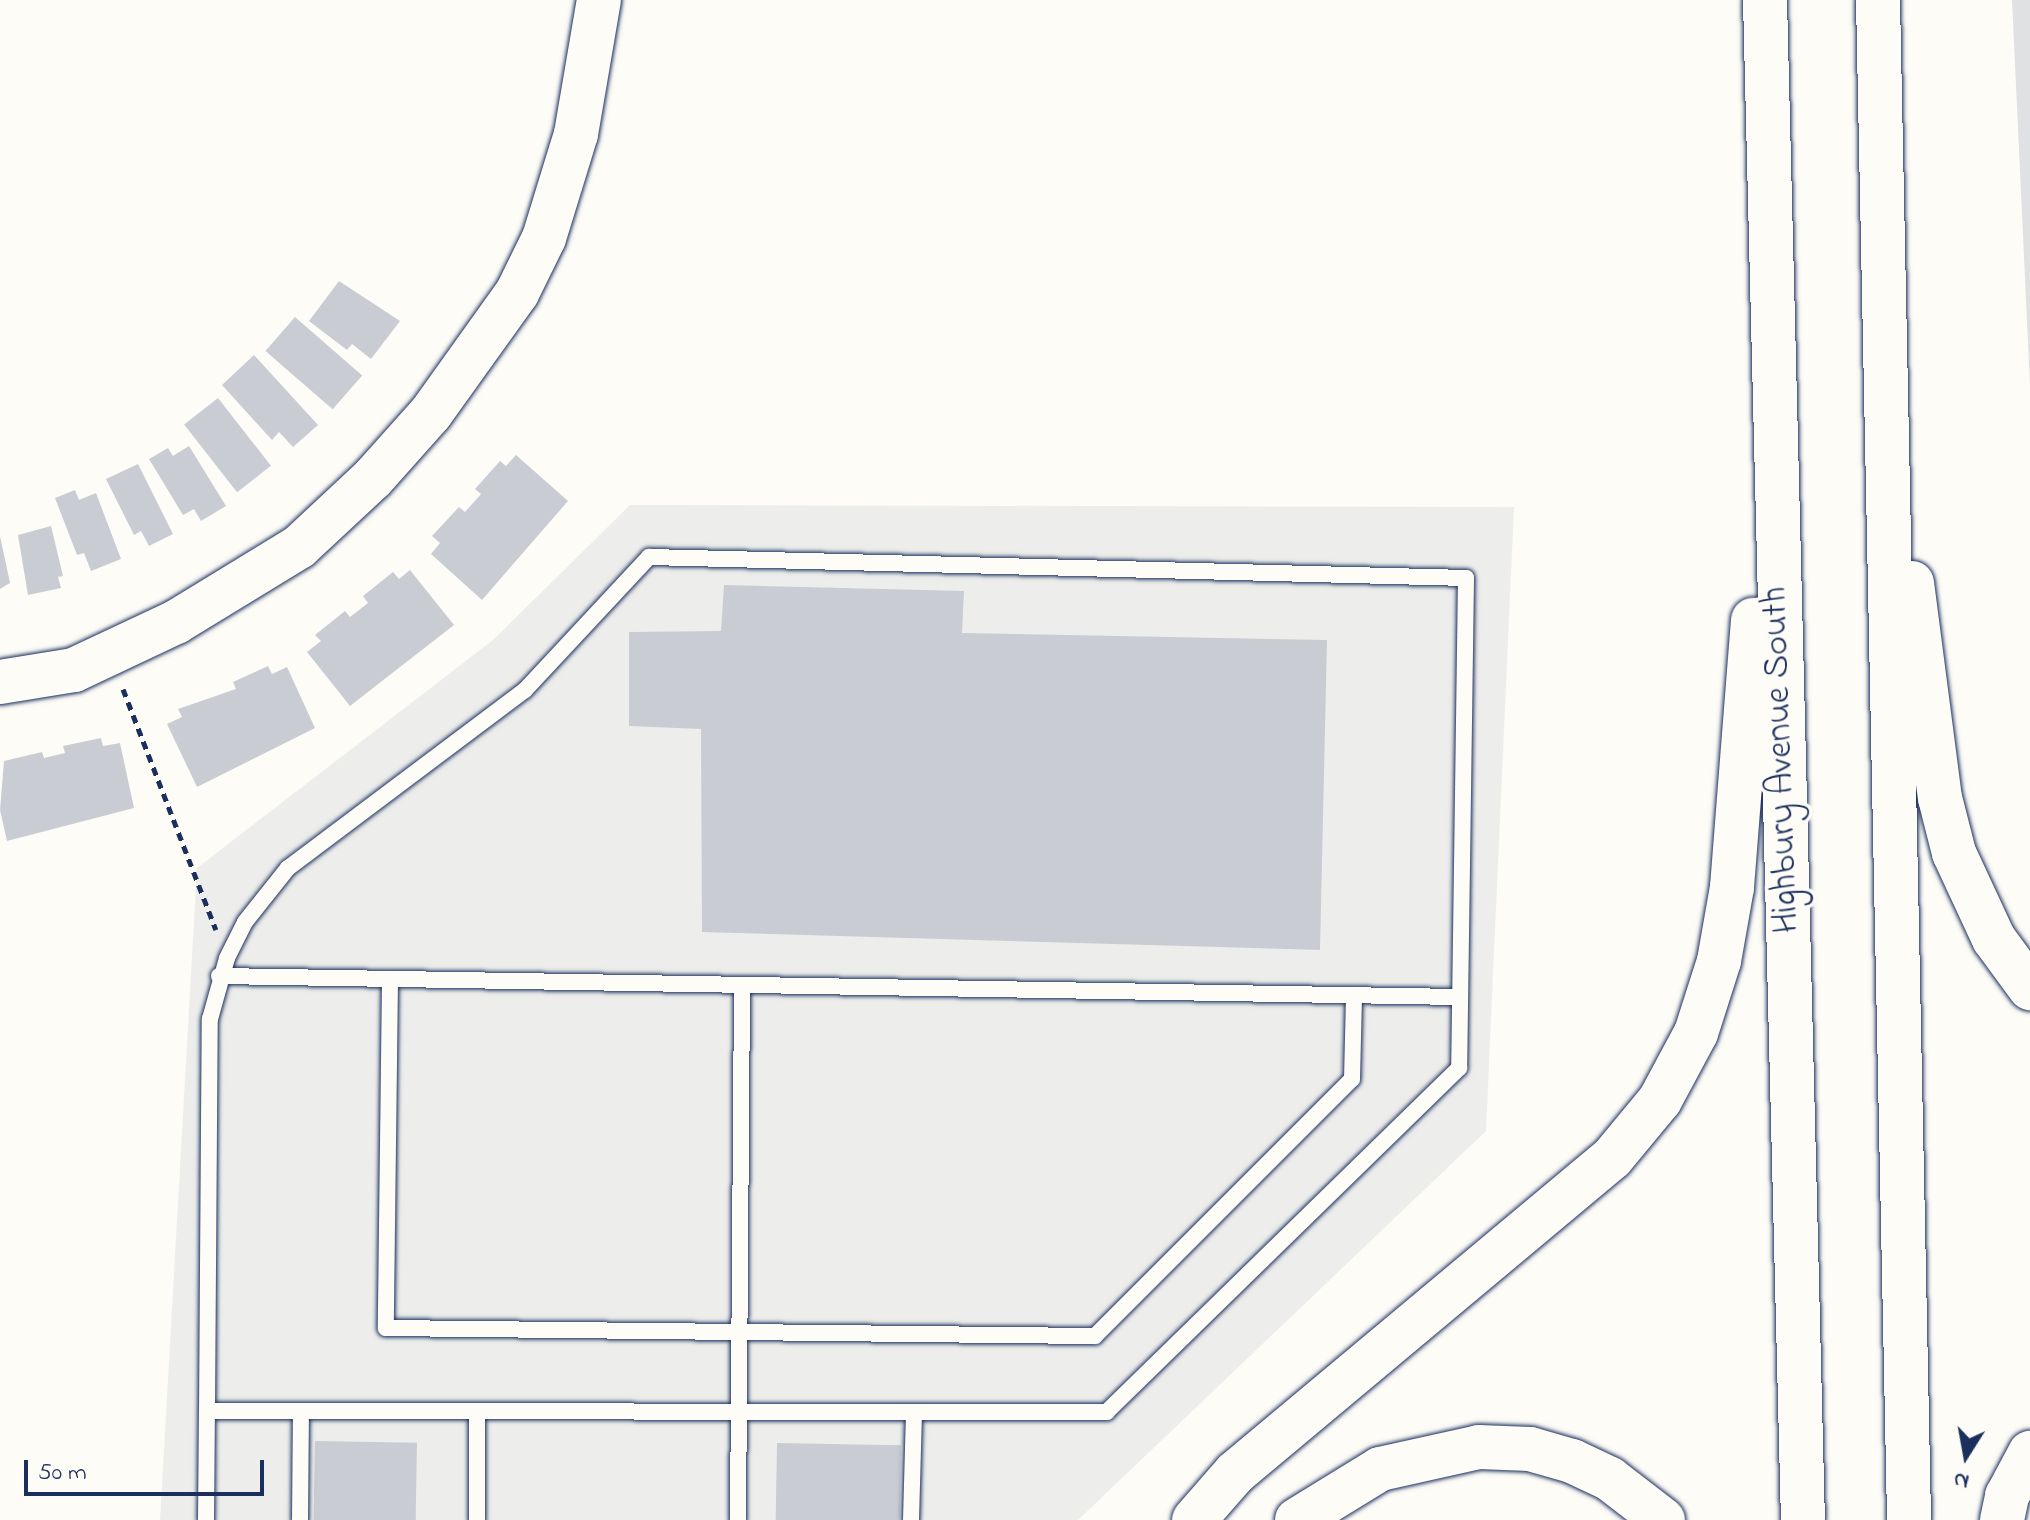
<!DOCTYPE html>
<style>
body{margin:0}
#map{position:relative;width:2030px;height:1520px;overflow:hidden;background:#fdfcf7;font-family:"Indie Flower",sans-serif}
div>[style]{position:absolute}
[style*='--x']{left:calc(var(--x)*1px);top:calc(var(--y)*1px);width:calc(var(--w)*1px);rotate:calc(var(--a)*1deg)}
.built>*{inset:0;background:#edeeec}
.green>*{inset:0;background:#e0e1e3}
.building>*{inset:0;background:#c9ccd3;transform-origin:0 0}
.path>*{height:5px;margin-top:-2.5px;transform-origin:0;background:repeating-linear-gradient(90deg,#1b2f5e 0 8px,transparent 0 14px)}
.roads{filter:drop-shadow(0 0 2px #1b2f5e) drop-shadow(0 0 2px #1b2f5e)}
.lane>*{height:16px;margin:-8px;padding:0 8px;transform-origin:8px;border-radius:8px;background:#fdfcf7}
.secondary>*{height:44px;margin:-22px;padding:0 22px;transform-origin:22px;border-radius:22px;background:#fdfcf7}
.highway>*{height:44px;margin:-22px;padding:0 22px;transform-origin:22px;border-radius:22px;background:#fdfcf7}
span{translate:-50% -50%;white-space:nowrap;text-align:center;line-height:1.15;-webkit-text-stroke:7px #fdfcf7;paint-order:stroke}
.street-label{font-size:36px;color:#1b2f5e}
.north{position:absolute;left:1926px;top:1416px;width:80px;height:80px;-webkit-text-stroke:6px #fdfcf7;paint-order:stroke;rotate:191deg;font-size:22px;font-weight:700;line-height:32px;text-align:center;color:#1b2f5e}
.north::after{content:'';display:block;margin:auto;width:28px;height:36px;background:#1b2f5e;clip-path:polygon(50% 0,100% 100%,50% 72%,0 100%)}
.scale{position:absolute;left:24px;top:1460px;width:240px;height:36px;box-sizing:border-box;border:4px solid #1b2f5e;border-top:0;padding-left:10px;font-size:24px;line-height:28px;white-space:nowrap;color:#1b2f5e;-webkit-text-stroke:6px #fdfcf7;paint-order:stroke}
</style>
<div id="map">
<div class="built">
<i style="clip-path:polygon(630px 505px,1514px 507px,1486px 1131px,1078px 1520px,160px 1520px,197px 868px,493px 640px)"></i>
</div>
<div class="green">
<i style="clip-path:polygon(2012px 0,2030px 0,2030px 385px)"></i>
</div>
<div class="building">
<i style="clip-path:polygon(339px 281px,400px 321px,371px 359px,352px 344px,347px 350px,309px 321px)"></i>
<i style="left:295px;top:317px;width:89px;height:45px;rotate:41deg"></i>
<i style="clip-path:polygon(254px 355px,318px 425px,293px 447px,279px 432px,272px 440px,222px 385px)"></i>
<i style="left:218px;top:398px;width:86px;height:43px;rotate:52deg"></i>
<i style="clip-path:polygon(189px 446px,226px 506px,201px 521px,194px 509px,183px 515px,149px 459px,168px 448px,173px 456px)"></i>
<i style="clip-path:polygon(516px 455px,568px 501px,482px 600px,431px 554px,440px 543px,432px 536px,459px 507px,465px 512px,481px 494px,475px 489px,500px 461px,506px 466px)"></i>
<i style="clip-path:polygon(138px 464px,173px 534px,149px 546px,141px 531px,134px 535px,106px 479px)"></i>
<i style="clip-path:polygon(75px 490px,79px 500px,96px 493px,121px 559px,91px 571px,84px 553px,77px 555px,55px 498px)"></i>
<i style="clip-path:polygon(51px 526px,63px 576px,58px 577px,61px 588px,28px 595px,18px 535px)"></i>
<i style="clip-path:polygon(0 536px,10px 583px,0 589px)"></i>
<i style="clip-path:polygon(410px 570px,454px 625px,350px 706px,307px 652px,321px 641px,315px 635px,345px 611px,350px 617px,368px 603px,363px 596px,393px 572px,399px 579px)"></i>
<i style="clip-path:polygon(724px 585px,964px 591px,962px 633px,1327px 640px,1320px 950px,702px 932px,701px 729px,629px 726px,629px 632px,721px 631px)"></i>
<i style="clip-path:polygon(268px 666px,272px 674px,287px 667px,315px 728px,197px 787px,167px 724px,182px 717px,178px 709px,236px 689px,233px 682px)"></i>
<i style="clip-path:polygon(101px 738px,103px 746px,120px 743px,134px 808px,7px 841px,0 810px,4px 761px,42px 752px,44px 758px,65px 753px,63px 746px)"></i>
<i style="left:315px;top:1441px;width:102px;height:79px;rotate:1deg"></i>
<i style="left:777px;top:1443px;width:124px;height:77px;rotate:1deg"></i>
</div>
<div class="path">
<i style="--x:123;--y:689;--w:258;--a:68.9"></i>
</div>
<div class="roads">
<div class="lane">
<i style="--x:219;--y:976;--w:1241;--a:0.97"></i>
<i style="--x:390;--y:980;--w:348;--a:90.7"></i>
<i style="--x:386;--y:1328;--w:709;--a:0.65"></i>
<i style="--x:1095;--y:1336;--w:363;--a:-45"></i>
<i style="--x:1352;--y:1079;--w:83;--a:-88.6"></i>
<i style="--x:206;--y:1520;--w:109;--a:-89.5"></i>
<i style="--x:207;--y:1411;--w:392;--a:-89.6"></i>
<i style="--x:210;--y:1019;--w:63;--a:-74.4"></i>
<i style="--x:227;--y:958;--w:40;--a:-63.4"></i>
<i style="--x:245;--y:922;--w:69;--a:-51.5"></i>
<i style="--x:288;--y:868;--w:296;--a:-36.9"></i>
<i style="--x:525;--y:690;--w:182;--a:-47"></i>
<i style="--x:649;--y:557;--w:817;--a:1.47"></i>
<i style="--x:1466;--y:578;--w:490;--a:90.8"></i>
<i style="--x:1459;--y:1068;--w:492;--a:135.7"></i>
<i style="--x:1107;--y:1412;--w:900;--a:-179.94"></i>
<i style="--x:300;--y:1520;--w:109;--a:-89.5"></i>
<i style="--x:477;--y:1520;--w:109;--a:-90"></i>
<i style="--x:738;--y:1520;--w:534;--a:-89.57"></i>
<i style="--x:911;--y:1520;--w:108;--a:-88.4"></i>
</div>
<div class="secondary">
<i style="--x:0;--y:682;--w:75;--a:-9.2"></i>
<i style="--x:74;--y:670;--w:113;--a:-25.2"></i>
<i style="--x:176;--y:622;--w:144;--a:-31.4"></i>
<i style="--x:299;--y:547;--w:101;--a:-43"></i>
<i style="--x:373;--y:478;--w:87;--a:-48.3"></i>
<i style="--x:431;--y:413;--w:148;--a:-54.4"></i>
<i style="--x:517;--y:293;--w:61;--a:-63.9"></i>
<i style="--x:544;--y:238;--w:109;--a:-72.9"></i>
<i style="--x:576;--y:134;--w:136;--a:-80.3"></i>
</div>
<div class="highway">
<i style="--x:1765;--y:0;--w:1520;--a:88.57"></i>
<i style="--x:1878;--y:0;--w:1520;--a:88.83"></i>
<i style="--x:1912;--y:583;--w:217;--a:82.6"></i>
<i style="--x:1940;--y:798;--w:57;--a:75.7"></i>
<i style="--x:1954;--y:853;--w:95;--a:65.1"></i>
<i style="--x:1994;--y:939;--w:61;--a:53.7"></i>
<i style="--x:1194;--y:1520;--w:62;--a:-48.9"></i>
<i style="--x:1235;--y:1473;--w:491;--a:-39.9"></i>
<i style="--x:1612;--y:1158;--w:75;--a:-50.4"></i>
<i style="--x:1660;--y:1100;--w:76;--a:-61.8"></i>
<i style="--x:1696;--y:1033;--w:76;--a:-72.3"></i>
<i style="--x:1719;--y:961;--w:75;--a:-80"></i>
<i style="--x:1732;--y:887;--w:268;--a:-85.5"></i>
<i style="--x:1297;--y:1520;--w:97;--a:-31.6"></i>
<i style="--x:1380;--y:1469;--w:101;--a:-12.5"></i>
<i style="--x:1479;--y:1447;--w:51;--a:2.2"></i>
<i style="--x:1530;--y:1449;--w:44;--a:15.9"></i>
<i style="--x:1572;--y:1461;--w:42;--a:25.3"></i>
<i style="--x:1610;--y:1479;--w:67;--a:37.7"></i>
<i style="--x:2002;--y:1520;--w:25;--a:-78"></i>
<i style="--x:2007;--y:1496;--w:49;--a:-61.9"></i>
</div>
</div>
<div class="street-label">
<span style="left:1782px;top:760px;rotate:-92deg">Highbury Avenue South</span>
</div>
<div class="north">N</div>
<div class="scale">50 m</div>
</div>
